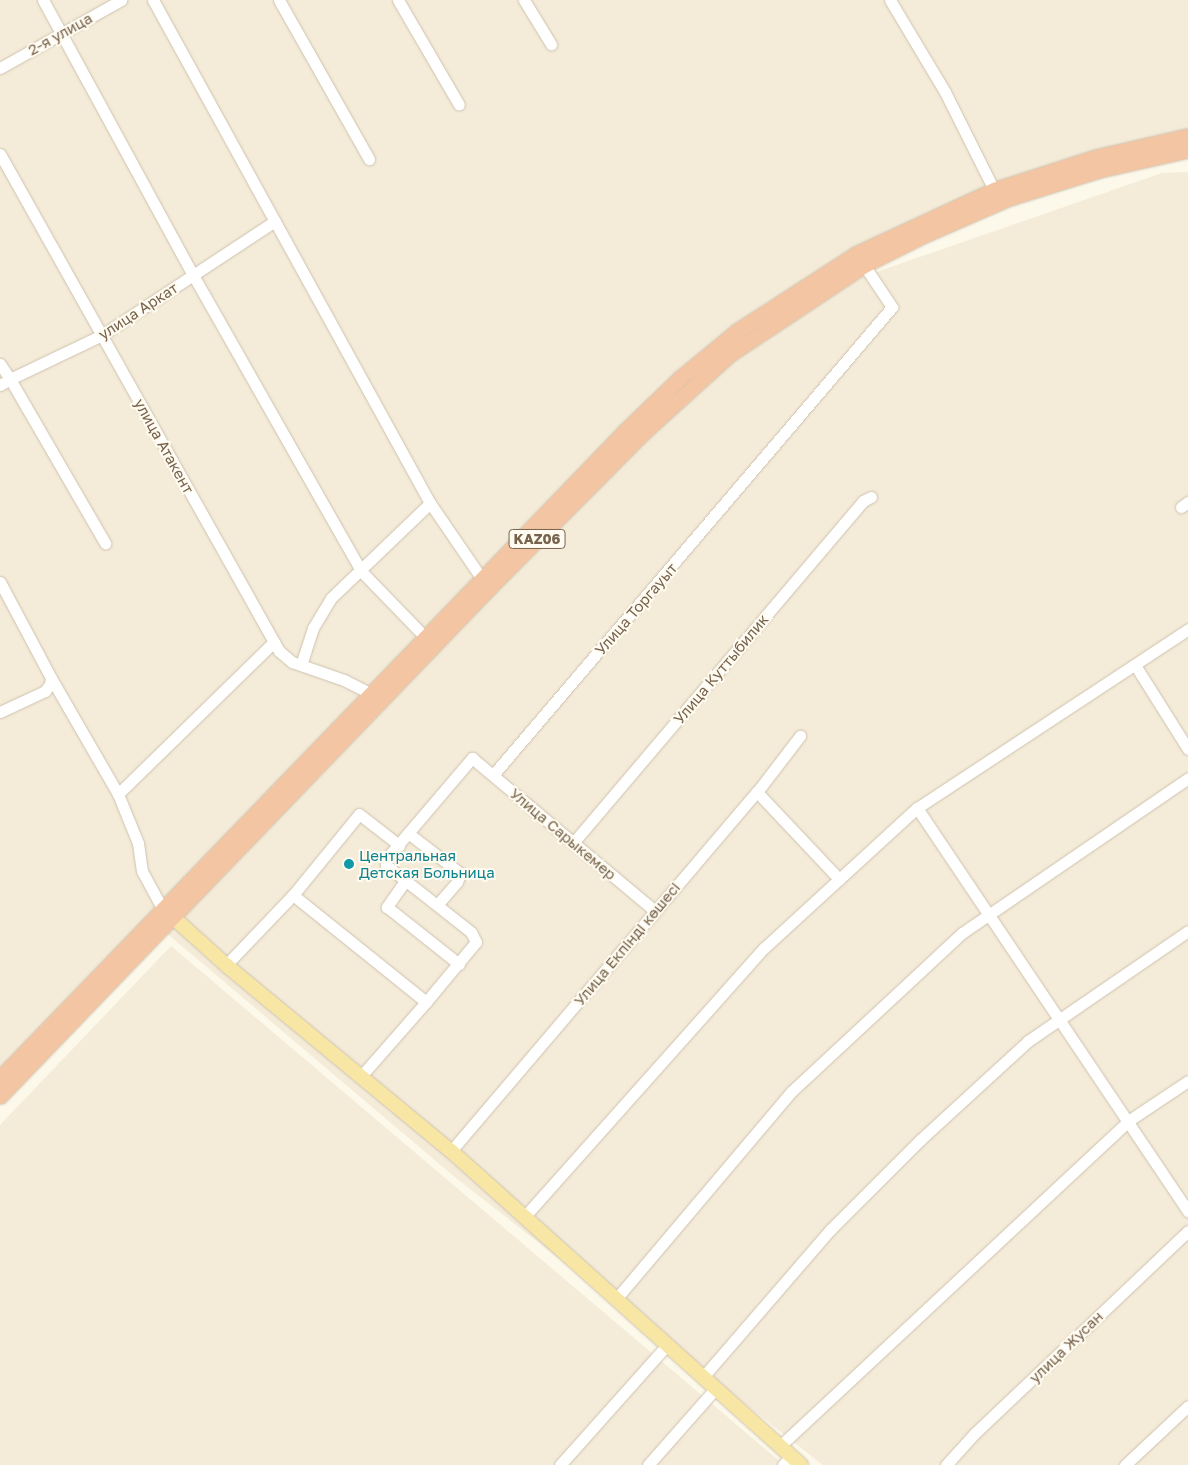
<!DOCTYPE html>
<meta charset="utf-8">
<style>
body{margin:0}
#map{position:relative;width:1188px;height:1465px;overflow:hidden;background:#fcf8ea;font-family:"Golos Text",sans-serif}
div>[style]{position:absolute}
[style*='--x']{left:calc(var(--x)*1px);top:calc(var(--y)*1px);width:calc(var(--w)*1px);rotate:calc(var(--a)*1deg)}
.residential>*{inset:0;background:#f4ebd8}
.roads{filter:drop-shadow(0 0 1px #cec2af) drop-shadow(0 0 1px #cec2af)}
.minor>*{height:11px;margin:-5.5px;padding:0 5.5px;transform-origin:5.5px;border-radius:5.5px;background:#fff}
.major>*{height:14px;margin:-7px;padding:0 7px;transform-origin:7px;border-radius:7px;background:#f8e7a4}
.highway>*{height:15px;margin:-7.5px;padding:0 7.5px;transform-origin:7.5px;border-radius:7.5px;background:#f4c5a3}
.dots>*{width:14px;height:14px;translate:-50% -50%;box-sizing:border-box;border:2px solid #fffbf0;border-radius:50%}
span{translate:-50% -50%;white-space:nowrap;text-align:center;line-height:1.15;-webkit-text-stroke:4px #fffbf0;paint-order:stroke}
.shield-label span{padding:1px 4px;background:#fffbf0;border:1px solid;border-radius:4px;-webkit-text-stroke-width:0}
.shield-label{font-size:14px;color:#77634d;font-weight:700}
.street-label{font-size:15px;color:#77634d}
.culture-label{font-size:15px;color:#0d838f}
.left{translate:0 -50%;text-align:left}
</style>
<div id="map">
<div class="residential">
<i style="clip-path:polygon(0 0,1188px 0,1188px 153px,1017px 184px,765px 303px,518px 546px,767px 310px,1162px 173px,1188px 172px,1188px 1465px,823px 1465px,456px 1178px,157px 925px,0 1087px)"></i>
<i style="clip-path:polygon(171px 946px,784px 1465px,0 1465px,0 1125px)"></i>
</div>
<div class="roads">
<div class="minor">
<i style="--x:43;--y:0;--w:313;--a:61.4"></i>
<i style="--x:193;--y:275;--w:340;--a:60.4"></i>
<i style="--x:361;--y:571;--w:93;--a:45.9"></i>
<i style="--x:153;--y:0;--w:574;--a:61.16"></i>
<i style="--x:430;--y:503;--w:92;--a:55.6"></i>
<i style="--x:279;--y:0;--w:183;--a:60.5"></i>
<i style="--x:398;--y:0;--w:121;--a:59.8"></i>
<i style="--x:524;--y:0;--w:52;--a:58.5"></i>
<i style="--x:890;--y:0;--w:107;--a:59.1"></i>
<i style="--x:945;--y:92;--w:110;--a:63.4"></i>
<i style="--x:0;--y:68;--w:139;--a:-29.3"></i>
<i style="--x:0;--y:154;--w:570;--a:60.69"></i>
<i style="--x:279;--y:651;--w:17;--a:40"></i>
<i style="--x:292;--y:662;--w:55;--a:19.1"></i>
<i style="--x:344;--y:680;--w:29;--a:27"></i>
<i style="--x:0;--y:364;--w:18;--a:56"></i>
<i style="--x:10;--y:379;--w:102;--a:-25.6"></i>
<i style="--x:102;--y:335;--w:207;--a:-33.4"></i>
<i style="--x:0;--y:385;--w:12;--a:-31"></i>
<i style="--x:10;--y:379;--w:190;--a:59.9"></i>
<i style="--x:1181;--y:507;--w:9;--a:-36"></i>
<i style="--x:0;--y:582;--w:109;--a:62"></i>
<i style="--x:51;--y:678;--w:134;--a:60"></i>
<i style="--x:118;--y:794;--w:53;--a:67.8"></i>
<i style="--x:138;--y:843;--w:28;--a:82"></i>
<i style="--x:142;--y:871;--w:42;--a:61.6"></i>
<i style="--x:301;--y:665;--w:39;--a:-72"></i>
<i style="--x:313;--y:628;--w:35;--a:-59"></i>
<i style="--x:331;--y:598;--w:137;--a:-43.8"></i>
<i style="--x:1135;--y:665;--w:99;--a:57.8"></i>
<i style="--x:0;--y:712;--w:50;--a:-25"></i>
<i style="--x:45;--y:691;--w:9;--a:-54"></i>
<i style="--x:50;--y:684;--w:6;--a:-81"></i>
<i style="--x:493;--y:775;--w:615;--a:-49.55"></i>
<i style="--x:892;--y:307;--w:50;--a:-123.7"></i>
<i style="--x:757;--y:792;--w:120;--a:46.7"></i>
<i style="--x:118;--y:794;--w:218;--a:-44.3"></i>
<i style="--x:917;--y:808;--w:486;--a:56.1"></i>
<i style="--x:408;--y:833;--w:66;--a:37.6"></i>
<i style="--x:460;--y:873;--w:9;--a:108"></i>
<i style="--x:457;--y:882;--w:30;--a:131"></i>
<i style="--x:573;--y:843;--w:448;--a:-49.7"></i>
<i style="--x:863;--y:501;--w:9;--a:-27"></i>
<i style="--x:405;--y:881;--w:32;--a:125"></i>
<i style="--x:387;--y:907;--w:92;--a:38.4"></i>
<i style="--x:293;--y:895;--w:171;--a:38.8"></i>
<i style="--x:426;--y:1002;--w:78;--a:-50.2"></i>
<i style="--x:476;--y:942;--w:11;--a:-117"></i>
<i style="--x:471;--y:932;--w:108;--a:-141.8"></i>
<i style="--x:386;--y:865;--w:6;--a:-90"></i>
<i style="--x:386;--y:859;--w:133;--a:-49.6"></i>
<i style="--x:472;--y:758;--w:239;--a:39.9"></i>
<i style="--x:226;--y:965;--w:97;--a:-46.3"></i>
<i style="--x:293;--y:895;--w:104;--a:-50.8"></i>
<i style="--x:359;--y:814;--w:51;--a:37.8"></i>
<i style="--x:362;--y:1075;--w:97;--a:-48.8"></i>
<i style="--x:451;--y:1151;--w:472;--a:-49.6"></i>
<i style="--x:757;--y:792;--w:71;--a:-52.5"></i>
<i style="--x:525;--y:1216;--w:359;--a:-48.3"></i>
<i style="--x:764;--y:948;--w:207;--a:-42.5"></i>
<i style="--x:917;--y:808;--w:325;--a:-33.4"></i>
<i style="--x:616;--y:1299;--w:272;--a:-49.8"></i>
<i style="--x:792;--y:1091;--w:232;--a:-42.9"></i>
<i style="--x:962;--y:933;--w:274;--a:-34.4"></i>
<i style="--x:703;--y:1377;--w:194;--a:-49.2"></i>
<i style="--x:830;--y:1230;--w:127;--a:-45"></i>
<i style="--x:920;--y:1140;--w:147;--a:-42.5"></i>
<i style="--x:1028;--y:1041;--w:194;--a:-34.5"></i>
<i style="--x:781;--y:1445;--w:475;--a:-43"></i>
<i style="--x:1128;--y:1121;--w:72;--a:-33.7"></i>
<i style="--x:560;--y:1465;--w:161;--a:-48.3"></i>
<i style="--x:648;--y:1465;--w:101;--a:-48.6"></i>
<i style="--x:783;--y:1465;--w:12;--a:-48"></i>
<i style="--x:946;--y:1465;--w:42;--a:-47.9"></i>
<i style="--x:974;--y:1434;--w:295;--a:-43.5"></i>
<i style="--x:1125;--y:1465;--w:86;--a:-43.1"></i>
</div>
<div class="major">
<i style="--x:165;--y:910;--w:82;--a:42"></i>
<i style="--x:226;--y:965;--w:292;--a:39.6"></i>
<i style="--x:451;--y:1151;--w:470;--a:41.9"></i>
</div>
<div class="highway">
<i style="--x:0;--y:1078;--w:898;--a:-45.99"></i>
<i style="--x:624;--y:432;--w:78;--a:-44"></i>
<i style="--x:680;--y:378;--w:74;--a:-39.5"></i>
<i style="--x:737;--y:331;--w:142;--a:-32.9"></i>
<i style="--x:856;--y:254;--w:152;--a:-24.9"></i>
<i style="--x:994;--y:190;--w:107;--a:-17.9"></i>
<i style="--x:1096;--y:157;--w:94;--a:-12.9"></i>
<i style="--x:0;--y:1096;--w:707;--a:-46.09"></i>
<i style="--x:490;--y:587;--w:220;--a:-45.2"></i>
<i style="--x:645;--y:431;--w:115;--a:-42.2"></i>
<i style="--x:730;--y:354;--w:161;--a:-33.6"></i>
<i style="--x:864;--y:265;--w:67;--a:-26.6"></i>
<i style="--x:924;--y:235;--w:93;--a:-23.5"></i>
<i style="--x:1009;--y:198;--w:94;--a:-17.3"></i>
<i style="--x:1099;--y:170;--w:91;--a:-12.7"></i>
</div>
</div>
<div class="dots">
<i style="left:349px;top:864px;background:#0f9aa8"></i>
</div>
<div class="shield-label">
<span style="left:537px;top:539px">KАZ06</span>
</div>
<div class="street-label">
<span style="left:60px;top:34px;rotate:-29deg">2-я улица</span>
<span style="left:138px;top:311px;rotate:-33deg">улица Аркат</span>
<span style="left:164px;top:446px;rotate:61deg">улица Атакент</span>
<span style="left:636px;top:609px;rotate:-49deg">Улица Торгауыт</span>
<span style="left:721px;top:669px;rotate:-50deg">Улица Куттыбилик</span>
<span style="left:563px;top:834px;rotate:40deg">Улица Сарыкемер</span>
<span style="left:627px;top:944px;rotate:-50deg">Улица Екпінді көшесі</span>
<span style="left:1066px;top:1347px;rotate:-44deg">улица Жусан</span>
</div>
<div class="culture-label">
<span class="left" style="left:359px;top:864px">Центральная<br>Детская Больница</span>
</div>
</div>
